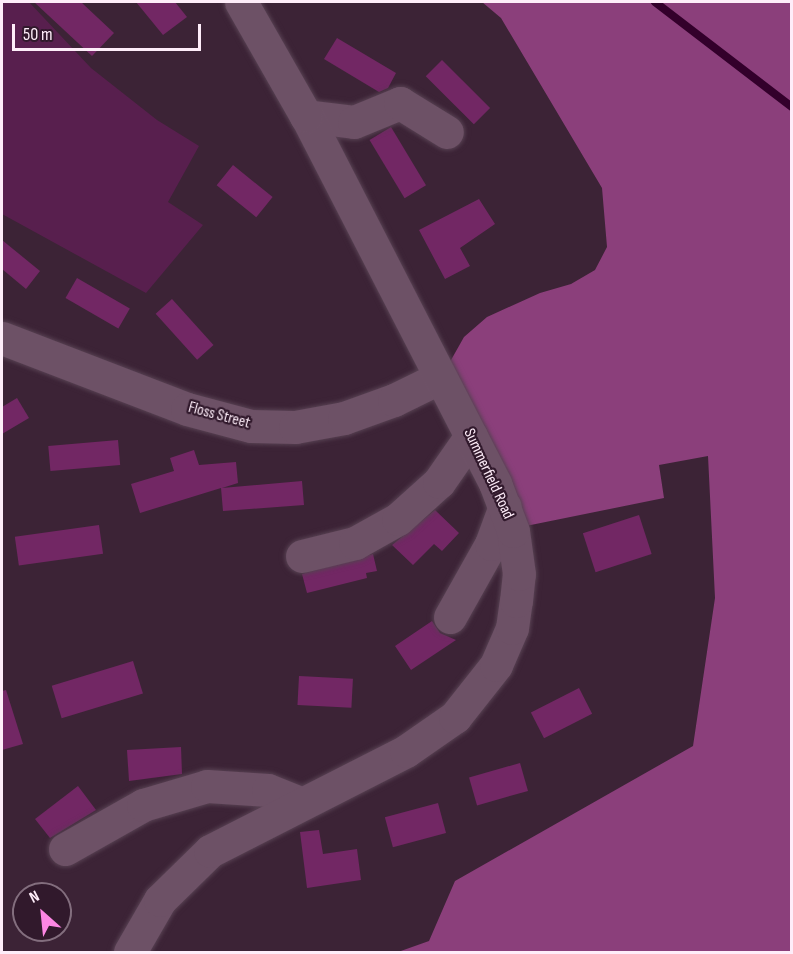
<!DOCTYPE html>
<style>
body{margin:0}
#map{position:relative;width:793px;height:954px;overflow:hidden;background:#3c2336;font-family:"Sofia Sans Condensed",sans-serif}
div>[style]{position:absolute}
[style*='--x']{left:calc(var(--x)*1px);top:calc(var(--y)*1px);width:calc(var(--w)*1px);rotate:calc(var(--a)*1deg)}
.green>*{inset:0;background:#581f4e}
.forest>*{inset:0;background:#8b3f7b}
.stream>*{height:8px;margin:-4px;padding:0 4px;transform-origin:4px;border-radius:4px;background:#33002b}
.building>*{inset:0;background:#722764;transform-origin:0 0}
.roads{filter:drop-shadow(0 0 2px #574152) drop-shadow(0 0 2px #574152)}
.minor>*{height:33px;margin:-16.5px;padding:0 16.5px;transform-origin:16.5px;border-radius:16.5px;background:#6d5166}
span{translate:-50% -50%;white-space:nowrap;text-align:center;line-height:1.15;-webkit-text-stroke:4.5px #31192c;paint-order:stroke}
.street-label{font-size:16px;color:#feedf9}
.frame{position:absolute;inset:0;border:3px solid #feedf9;pointer-events:none}
.north{position:absolute;left:12px;top:882px;width:60px;height:60px;box-sizing:border-box;background:#31192c;border:2px solid #836e7e;border-radius:50%;rotate:333deg;font-size:16px;font-weight:700;line-height:24px;text-align:center;color:#feedf9}
.north::after{content:'';display:block;margin:auto;width:21px;height:27px;background:#fc86e3;clip-path:polygon(50% 0,100% 100%,50% 72%,0 100%)}
.scale{position:absolute;left:12px;top:24px;width:189px;height:27px;box-sizing:border-box;border:3px solid #feedf9;border-top:0;padding-left:8px;font-size:18px;line-height:21px;white-space:nowrap;color:#feedf9;-webkit-text-stroke:4px #31192c;paint-order:stroke}
</style>
<div id="map">
<div class="green">
<i style="clip-path:polygon(2px 2px,29px 2px,91px 68px,157px 120px,199px 146px,168px 202px,203px 225px,146px 293px,2px 214px)"></i>
</div>
<div class="forest">
<i style="clip-path:polygon(482px 2px,791px 2px,791px 952px,398px 952px,429px 941px,455px 881px,693px 746px,715px 598px,708px 456px,659px 465px,664px 498px,516px 528px,442px 376px,464px 337px,487px 317px,540px 293px,571px 284px,595px 270px,607px 247px,602px 188px,501px 18px)"></i>
</div>
<div class="stream">
<i style="--x:655;--y:2;--w:173;--a:37.5"></i>
</div>
<div class="building">
<i style="clip-path:polygon(34px 2px,81px 2px,114px 33px,92px 56px)"></i>
<i style="clip-path:polygon(136px 2px,175px 2px,187px 17px,163px 35px)"></i>
<i style="clip-path:polygon(337px 38px,396px 73px,388px 88px,379px 92px,324px 59px)"></i>
<i style="left:442px;top:60px;width:68px;height:23px;rotate:45deg"></i>
<i style="left:391px;top:127px;width:68px;height:25px;rotate:59deg"></i>
<i style="left:233px;top:165px;width:51px;height:26px;rotate:39deg"></i>
<i style="clip-path:polygon(479px 199px,495px 224px,460px 248px,470px 266px,445px 279px,419px 230px)"></i>
<i style="clip-path:polygon(2px 240px,40px 271px,26px 289px,2px 269px)"></i>
<i style="left:77px;top:278px;width:61px;height:23px;rotate:30deg"></i>
<i style="left:172px;top:299px;width:62px;height:22px;rotate:48deg"></i>
<i style="clip-path:polygon(17px 398px,29px 418px,2px 434px,2px 407px)"></i>
<i style="left:118px;top:440px;width:25px;height:70px;rotate:85deg"></i>
<i style="clip-path:polygon(194px 450px,199px 465px,236px 462px,238px 483px,222px 488px,302px 481px,304px 505px,223px 511px,221px 488px,140px 513px,131px 484px,174px 471px,170px 458px)"></i>
<i style="clip-path:polygon(435px 510px,459px 533px,442px 551px,434px 544px,413px 565px,392px 545px)"></i>
<i style="left:639px;top:515px;width:41px;height:59px;rotate:72deg"></i>
<i style="left:99px;top:525px;width:29px;height:85px;rotate:82deg"></i>
<i style="clip-path:polygon(373px 554px,377px 571px,366px 573px,367px 578px,307px 593px,302px 574px)"></i>
<i style="clip-path:polygon(432px 621px,440px 633px,456px 640px,411px 670px,395px 646px)"></i>
<i style="left:133px;top:661px;width:34px;height:85px;rotate:73deg"></i>
<i style="left:299px;top:676px;width:54px;height:29px;rotate:3deg"></i>
<i style="left:579px;top:688px;width:29px;height:54px;rotate:63deg"></i>
<i style="clip-path:polygon(6px 690px,23px 744px,2px 750px,2px 691px)"></i>
<i style="clip-path:polygon(181px 747px,182px 774px,129px 781px,127px 750px)"></i>
<i style="left:520px;top:763px;width:29px;height:53px;rotate:74deg"></i>
<i style="clip-path:polygon(78px 786px,96px 810px,50px 838px,35px 819px)"></i>
<i style="left:438px;top:803px;width:31px;height:55px;rotate:75deg"></i>
<i style="clip-path:polygon(319px 830px,323px 854px,357px 849px,361px 880px,307px 888px,300px 832px)"></i>
</div>
<div class="roads">
<div class="minor">
<i style="--x:306;--y:116;--w:48;--a:7.1"></i>
<i style="--x:354;--y:122;--w:50;--a:-22.4"></i>
<i style="--x:400;--y:103;--w:55;--a:31.7"></i>
<i style="--x:2;--y:338;--w:198;--a:21"></i>
<i style="--x:187;--y:409;--w:66;--a:14.9"></i>
<i style="--x:251;--y:426;--w:44;--a:1.3"></i>
<i style="--x:295;--y:427;--w:50;--a:-10.4"></i>
<i style="--x:344;--y:418;--w:53;--a:-19.8"></i>
<i style="--x:394;--y:400;--w:50;--a:-26.1"></i>
<i style="--x:302;--y:556;--w:55;--a:-13.8"></i>
<i style="--x:355;--y:543;--w:49;--a:-29.2"></i>
<i style="--x:398;--y:519;--w:55;--a:-42.1"></i>
<i style="--x:439;--y:482;--w:56;--a:-55.2"></i>
<i style="--x:450;--y:617;--w:84;--a:-60.7"></i>
<i style="--x:491;--y:544;--w:40;--a:-69.8"></i>
<i style="--x:65;--y:849;--w:90;--a:-29.4"></i>
<i style="--x:143;--y:805;--w:67;--a:-16.5"></i>
<i style="--x:207;--y:786;--w:61;--a:3.8"></i>
<i style="--x:268;--y:790;--w:35;--a:22"></i>
<i style="--x:130;--y:952;--w:60;--a:-60"></i>
<i style="--x:160;--y:900;--w:70;--a:-44.4"></i>
<i style="--x:210;--y:851;--w:220;--a:-27"></i>
<i style="--x:406;--y:751;--w:60;--a:-34.8"></i>
<i style="--x:455;--y:717;--w:66;--a:-51.7"></i>
<i style="--x:496;--y:665;--w:40;--a:-66.6"></i>
<i style="--x:512;--y:628;--w:27;--a:-82"></i>
<i style="--x:516;--y:601;--w:27;--a:-84"></i>
<i style="--x:519;--y:574;--w:43;--a:-97.9"></i>
<i style="--x:513;--y:531;--w:51;--a:-110.6"></i>
<i style="--x:495;--y:483;--w:413;--a:-117.2"></i>
<i style="--x:306;--y:116;--w:131;--a:-119.7"></i>
</div>
</div>
<div class="street-label">
<span style="left:219px;top:416px;rotate:15deg">Floss Street</span>
<span style="left:488px;top:474px;rotate:65deg">Summerfield Road</span>
</div>
<div class="frame"></div>
<div class="north">N</div>
<div class="scale">50 m</div>
</div>
